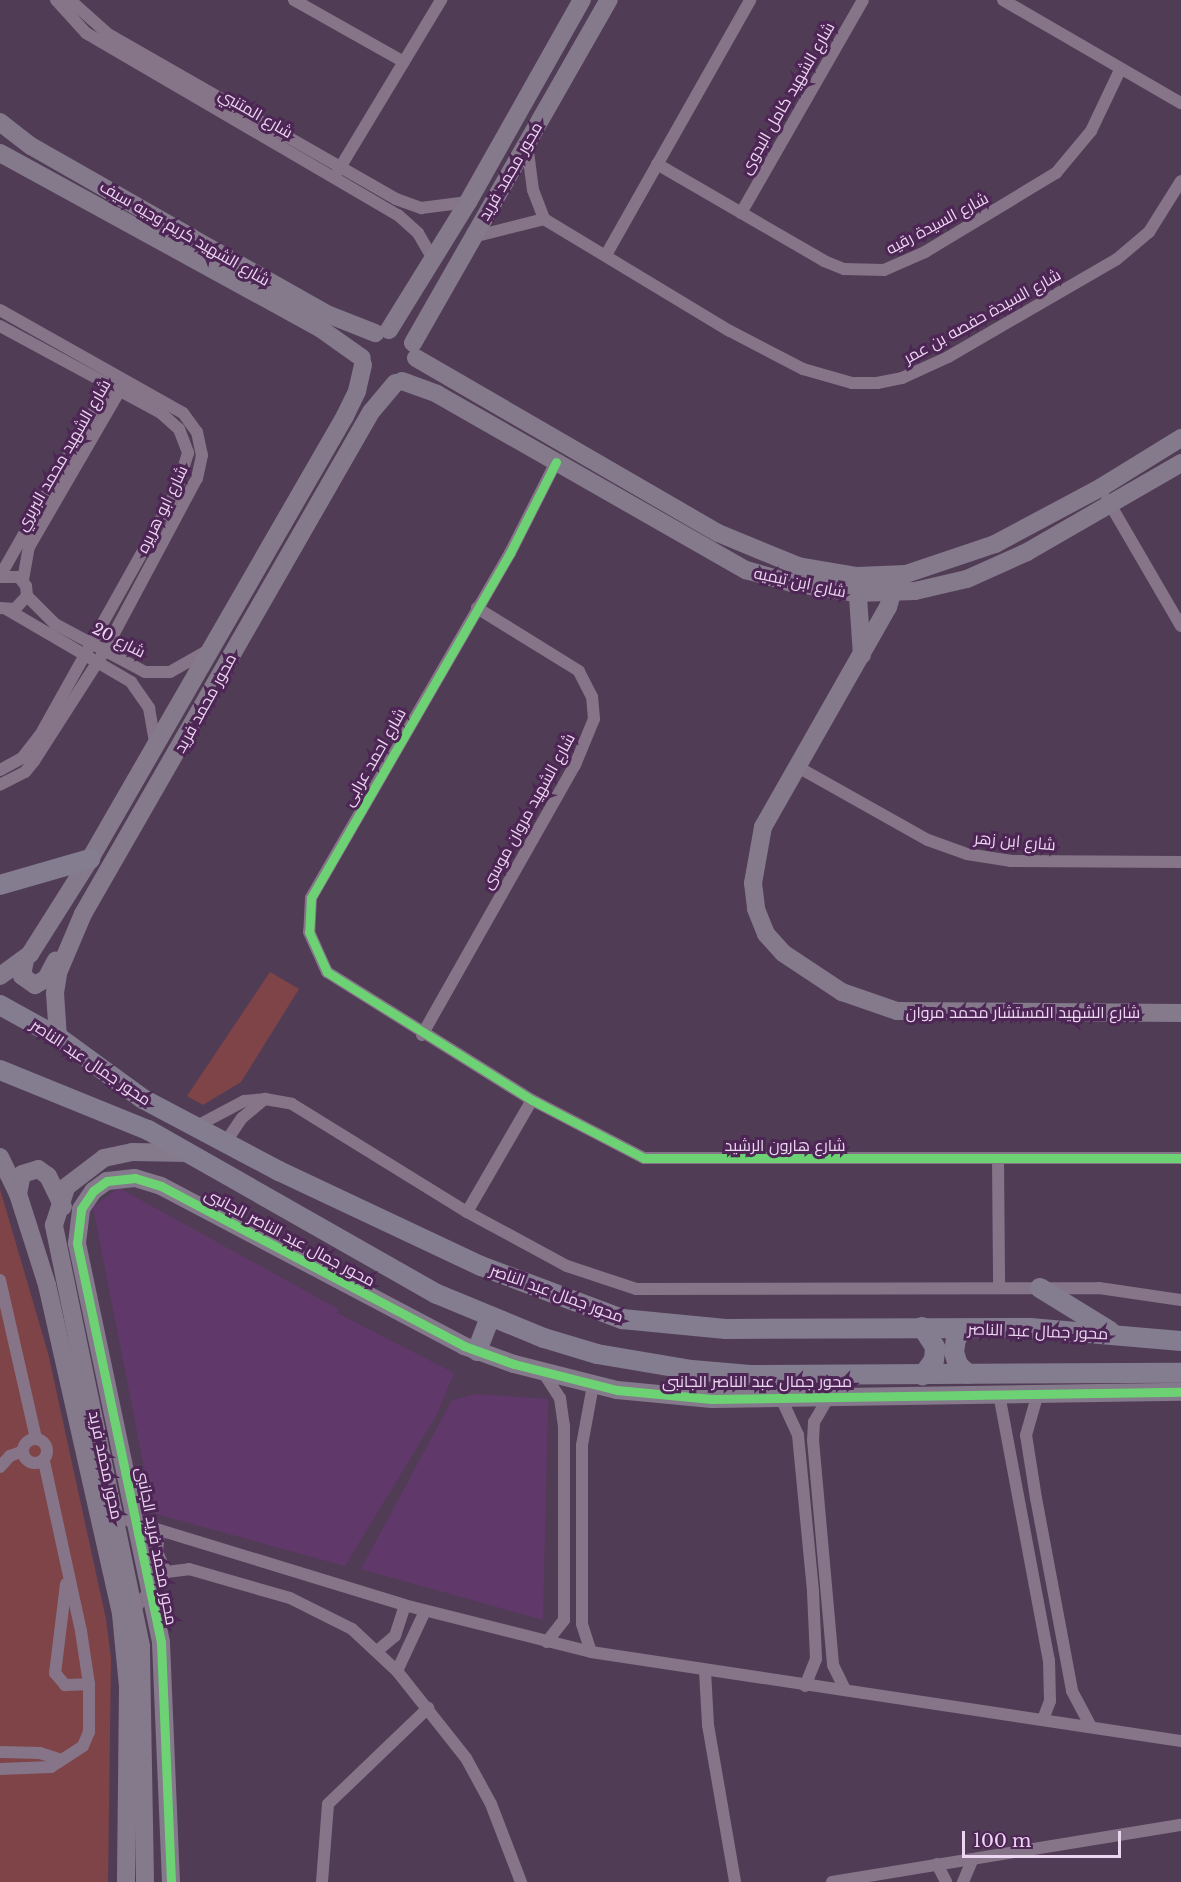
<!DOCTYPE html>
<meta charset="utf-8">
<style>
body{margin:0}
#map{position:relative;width:1181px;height:1882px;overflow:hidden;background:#513c56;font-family:"Libre Baskerville",Cairo,serif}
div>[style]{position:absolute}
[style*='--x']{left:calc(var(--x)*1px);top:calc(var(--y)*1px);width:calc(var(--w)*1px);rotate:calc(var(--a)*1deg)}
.built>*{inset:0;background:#61386a}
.green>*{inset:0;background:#7f4447}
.street>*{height:12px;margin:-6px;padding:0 6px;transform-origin:6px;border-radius:6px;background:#867489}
.street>.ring{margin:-6px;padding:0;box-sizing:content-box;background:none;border:12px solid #867489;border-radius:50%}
.secondary>*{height:18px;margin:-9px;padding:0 9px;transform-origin:9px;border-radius:9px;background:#85798c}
.primary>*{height:20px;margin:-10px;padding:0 10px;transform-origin:10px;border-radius:10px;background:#847d90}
.cycleway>*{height:9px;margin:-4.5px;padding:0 4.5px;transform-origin:4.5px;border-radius:4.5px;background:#6cd273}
span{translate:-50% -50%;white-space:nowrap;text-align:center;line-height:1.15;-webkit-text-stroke:6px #4d2655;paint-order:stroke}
.street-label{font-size:16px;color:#edd6f2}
.scale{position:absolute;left:962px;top:1831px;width:159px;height:27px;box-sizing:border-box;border:3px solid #edd6f2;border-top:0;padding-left:8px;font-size:18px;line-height:21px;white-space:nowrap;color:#edd6f2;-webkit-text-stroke:4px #4d2655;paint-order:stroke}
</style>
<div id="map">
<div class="built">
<i style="clip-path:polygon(119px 1188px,338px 1309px,337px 1313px,454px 1373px,437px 1414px,345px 1566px,153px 1513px,93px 1207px)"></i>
<i style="clip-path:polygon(476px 1394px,548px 1399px,543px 1620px,361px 1569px,452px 1400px)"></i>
</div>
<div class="green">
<i style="clip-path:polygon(270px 972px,299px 989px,241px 1082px,203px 1105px,187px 1096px)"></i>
<i style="clip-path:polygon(0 1189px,48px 1353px,106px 1619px,111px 1658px,108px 1882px,0 1882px)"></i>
</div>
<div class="street">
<i style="--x:56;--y:0;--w:45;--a:47.7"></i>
<i style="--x:86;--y:33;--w:361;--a:30.3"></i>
<i style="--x:398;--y:215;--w:27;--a:42"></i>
<i style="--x:418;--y:233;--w:30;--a:60"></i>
<i style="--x:70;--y:0;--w:51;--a:41.8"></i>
<i style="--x:108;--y:34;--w:332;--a:29.8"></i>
<i style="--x:396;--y:199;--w:27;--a:20"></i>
<i style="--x:421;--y:208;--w:47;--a:-7.3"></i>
<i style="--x:294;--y:0;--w:126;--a:29.4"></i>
<i style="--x:1003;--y:0;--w:206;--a:30.1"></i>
<i style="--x:527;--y:144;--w:46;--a:82.6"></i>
<i style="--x:533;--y:190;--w:31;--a:69"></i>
<i style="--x:657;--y:164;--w:193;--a:30.1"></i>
<i style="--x:824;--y:261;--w:22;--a:22"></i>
<i style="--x:844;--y:269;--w:40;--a:1.4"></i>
<i style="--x:884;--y:270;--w:45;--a:-23.7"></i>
<i style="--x:925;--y:252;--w:153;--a:-31.1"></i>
<i style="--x:1056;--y:173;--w:55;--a:-50.2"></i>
<i style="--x:1091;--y:131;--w:68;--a:-64.6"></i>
<i style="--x:338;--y:171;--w:200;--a:-58.9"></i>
<i style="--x:741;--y:213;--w:245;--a:-60.2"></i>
<i style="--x:544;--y:219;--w:217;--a:31.1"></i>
<i style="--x:730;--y:331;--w:82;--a:27.5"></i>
<i style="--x:803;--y:369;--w:51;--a:15.9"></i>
<i style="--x:852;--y:383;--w:25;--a:0"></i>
<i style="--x:877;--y:383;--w:25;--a:-11"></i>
<i style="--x:902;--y:378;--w:51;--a:-24.5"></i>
<i style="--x:948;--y:357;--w:195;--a:-30.1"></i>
<i style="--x:1117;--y:259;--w:42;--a:-40.2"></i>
<i style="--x:1149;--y:232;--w:60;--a:-57.9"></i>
<i style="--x:473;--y:237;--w:73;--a:-14.2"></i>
<i style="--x:606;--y:255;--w:293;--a:-60.5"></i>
<i style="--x:0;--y:310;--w:210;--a:29.4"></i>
<i style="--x:183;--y:413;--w:24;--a:54"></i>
<i style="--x:197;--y:432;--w:24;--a:78"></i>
<i style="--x:202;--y:455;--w:24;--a:102"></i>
<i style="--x:197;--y:478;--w:197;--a:118.1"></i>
<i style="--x:104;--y:652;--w:130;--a:122.7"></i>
<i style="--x:34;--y:761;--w:14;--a:129"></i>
<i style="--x:25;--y:772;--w:28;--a:153"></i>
<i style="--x:0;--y:326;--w:183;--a:28.4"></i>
<i style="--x:161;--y:413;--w:24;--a:42"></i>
<i style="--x:179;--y:429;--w:26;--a:69"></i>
<i style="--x:188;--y:453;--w:41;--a:107.1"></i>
<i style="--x:176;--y:492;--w:278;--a:119.2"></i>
<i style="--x:40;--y:735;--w:29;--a:128"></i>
<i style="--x:22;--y:758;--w:25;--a:151"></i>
<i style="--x:556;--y:462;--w:102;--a:116.8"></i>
<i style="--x:510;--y:553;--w:398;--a:120"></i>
<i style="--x:311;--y:898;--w:34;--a:93"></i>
<i style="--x:309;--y:932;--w:44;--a:65.8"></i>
<i style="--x:327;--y:972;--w:242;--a:32"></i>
<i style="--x:532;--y:1100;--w:126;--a:27.4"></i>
<i style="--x:644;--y:1158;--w:537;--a:0"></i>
<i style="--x:1107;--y:499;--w:147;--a:59.8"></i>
<i style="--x:0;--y:576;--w:228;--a:-60.3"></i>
<i style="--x:0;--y:577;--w:19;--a:0"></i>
<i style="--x:19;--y:577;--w:11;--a:52"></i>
<i style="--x:26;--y:586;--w:10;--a:84"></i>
<i style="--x:27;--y:596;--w:18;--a:133"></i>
<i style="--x:15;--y:609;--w:15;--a:-176"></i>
<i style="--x:23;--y:580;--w:34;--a:-80"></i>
<i style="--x:29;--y:547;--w:187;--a:-59.9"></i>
<i style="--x:27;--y:596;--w:40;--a:45"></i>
<i style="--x:55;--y:624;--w:102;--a:28.1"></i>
<i style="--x:145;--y:672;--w:25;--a:0"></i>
<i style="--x:170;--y:672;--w:43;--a:-29.6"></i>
<i style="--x:8;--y:610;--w:143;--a:30.3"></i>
<i style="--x:131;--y:682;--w:32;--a:55"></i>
<i style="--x:149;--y:708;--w:34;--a:80"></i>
<i style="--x:796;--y:766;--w:151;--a:29.3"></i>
<i style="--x:928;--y:840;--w:41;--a:19.7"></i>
<i style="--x:967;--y:854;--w:45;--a:9"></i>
<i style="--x:1011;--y:861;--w:170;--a:0.3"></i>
<i style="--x:422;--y:1035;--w:310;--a:-60.5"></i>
<i style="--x:575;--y:765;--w:50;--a:-67.6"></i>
<i style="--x:594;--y:719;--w:22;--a:-95"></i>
<i style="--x:592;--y:697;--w:29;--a:-117"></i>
<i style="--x:579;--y:671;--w:120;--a:-148.3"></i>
<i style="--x:195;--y:1127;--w:55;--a:-28"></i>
<i style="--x:244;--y:1101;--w:21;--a:-5"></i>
<i style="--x:265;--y:1099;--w:27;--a:10"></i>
<i style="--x:292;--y:1104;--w:206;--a:31.7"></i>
<i style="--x:467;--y:1212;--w:114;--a:28.4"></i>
<i style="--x:567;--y:1266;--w:73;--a:18.4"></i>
<i style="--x:636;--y:1289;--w:463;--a:-0.1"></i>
<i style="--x:1099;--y:1288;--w:83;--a:8.3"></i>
<i style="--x:225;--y:1143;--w:30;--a:-56"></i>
<i style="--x:242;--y:1118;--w:30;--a:-40"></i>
<i style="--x:998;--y:1159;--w:127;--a:89.5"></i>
<i style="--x:467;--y:1212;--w:129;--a:-59.9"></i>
<i style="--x:0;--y:1280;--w:163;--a:77.2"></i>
<i style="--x:543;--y:1372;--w:31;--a:57"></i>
<i style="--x:560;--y:1398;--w:28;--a:82"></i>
<i style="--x:564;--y:1426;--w:194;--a:90"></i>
<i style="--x:564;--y:1620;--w:28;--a:128"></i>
<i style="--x:1038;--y:1393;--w:44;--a:105.9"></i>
<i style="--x:1026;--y:1435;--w:64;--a:81"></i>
<i style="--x:1036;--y:1498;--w:196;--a:79.4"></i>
<i style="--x:1072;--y:1691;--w:40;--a:62"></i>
<i style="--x:999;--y:1394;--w:271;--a:79.4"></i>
<i style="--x:1049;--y:1660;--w:41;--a:88.6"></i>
<i style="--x:1050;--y:1701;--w:19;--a:111"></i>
<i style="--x:781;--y:1398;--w:41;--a:65.3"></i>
<i style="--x:798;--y:1435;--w:158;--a:84.5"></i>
<i style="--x:813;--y:1592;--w:67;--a:87.4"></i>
<i style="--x:816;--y:1659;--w:29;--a:112"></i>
<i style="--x:828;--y:1398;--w:28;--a:120"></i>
<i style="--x:814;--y:1422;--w:18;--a:93"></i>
<i style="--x:813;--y:1440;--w:226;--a:84.9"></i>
<i style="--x:833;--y:1665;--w:28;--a:64"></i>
<i class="ring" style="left:23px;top:1439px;width:12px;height:12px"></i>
<i style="--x:0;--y:1467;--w:15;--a:-48"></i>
<i style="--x:10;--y:1456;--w:14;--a:-21"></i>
<i style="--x:117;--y:1517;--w:300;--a:17"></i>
<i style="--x:404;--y:1605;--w:193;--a:14.1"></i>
<i style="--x:591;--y:1652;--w:597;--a:8.58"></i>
<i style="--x:159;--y:1532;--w:20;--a:96"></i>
<i style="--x:157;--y:1552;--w:22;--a:66"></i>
<i style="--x:66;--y:1584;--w:90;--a:97"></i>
<i style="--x:55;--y:1673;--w:16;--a:50"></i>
<i style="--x:65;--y:1685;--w:24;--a:-2"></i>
<i style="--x:136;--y:1607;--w:46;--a:-49.4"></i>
<i style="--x:166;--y:1572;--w:23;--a:-7"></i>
<i style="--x:189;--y:1569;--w:105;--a:16"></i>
<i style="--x:290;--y:1598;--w:69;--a:26.6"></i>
<i style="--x:352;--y:1629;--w:62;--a:43"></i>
<i style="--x:397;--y:1671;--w:111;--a:51.6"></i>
<i style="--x:466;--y:1758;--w:52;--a:61.5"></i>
<i style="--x:491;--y:1804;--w:84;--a:69"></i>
<i style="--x:377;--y:1651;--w:23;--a:-40"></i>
<i style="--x:395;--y:1636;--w:32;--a:-72"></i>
<i style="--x:591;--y:1652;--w:29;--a:-108"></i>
<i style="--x:582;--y:1624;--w:179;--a:-90"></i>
<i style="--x:582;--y:1445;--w:61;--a:-79.6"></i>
<i style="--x:397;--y:1671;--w:66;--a:-65"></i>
<i style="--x:705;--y:1671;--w:54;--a:86.8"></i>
<i style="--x:708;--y:1725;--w:159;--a:80.2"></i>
<i style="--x:0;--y:1752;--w:40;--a:1.4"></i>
<i style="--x:40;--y:1753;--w:22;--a:18"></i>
<i style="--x:0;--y:1769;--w:51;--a:-2.2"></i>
<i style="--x:51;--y:1767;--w:38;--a:-33"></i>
<i style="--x:83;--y:1746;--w:15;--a:-67"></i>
<i style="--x:89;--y:1732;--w:48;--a:-90"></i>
<i style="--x:89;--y:1684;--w:54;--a:-98.6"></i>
<i style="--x:81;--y:1631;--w:174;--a:-102.3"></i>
<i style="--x:937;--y:1864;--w:20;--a:63"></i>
<i style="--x:322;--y:1882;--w:78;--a:-85.6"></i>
<i style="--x:328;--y:1804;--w:139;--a:-43.8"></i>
<i style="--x:832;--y:1882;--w:354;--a:-9.3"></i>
<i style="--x:963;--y:1882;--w:25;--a:-67"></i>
</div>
<div class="secondary">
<i style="--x:0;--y:122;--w:39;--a:38"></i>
<i style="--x:31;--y:146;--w:185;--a:29.7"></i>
<i style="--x:192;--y:238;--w:155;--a:29.4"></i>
<i style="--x:327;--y:314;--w:52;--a:21.6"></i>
<i style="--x:0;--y:153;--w:366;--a:28.7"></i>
<i style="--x:321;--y:329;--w:50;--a:35.3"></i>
<i style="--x:389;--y:330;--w:150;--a:-58.3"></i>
<i style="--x:468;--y:202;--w:232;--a:-60.6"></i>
<i style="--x:413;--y:343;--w:395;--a:-60.3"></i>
<i style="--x:416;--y:358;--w:349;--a:30.1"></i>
<i style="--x:718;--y:533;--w:87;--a:22.4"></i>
<i style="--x:798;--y:566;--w:60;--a:9.6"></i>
<i style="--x:857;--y:576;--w:49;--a:-2.3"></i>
<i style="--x:906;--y:574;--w:94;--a:-18.6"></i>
<i style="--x:995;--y:544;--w:119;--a:-28.1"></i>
<i style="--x:1100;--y:488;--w:95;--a:-31.7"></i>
<i style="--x:402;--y:381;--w:37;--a:20"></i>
<i style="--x:437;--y:394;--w:356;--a:29.7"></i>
<i style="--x:746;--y:570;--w:48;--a:15.8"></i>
<i style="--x:792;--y:583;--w:65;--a:8.9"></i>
<i style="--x:856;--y:593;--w:59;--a:-1.9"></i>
<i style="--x:915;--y:591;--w:53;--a:-13"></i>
<i style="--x:967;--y:579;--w:66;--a:-24.2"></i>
<i style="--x:1027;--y:552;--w:178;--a:-30"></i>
<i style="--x:857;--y:582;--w:73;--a:86.1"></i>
<i style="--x:895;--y:583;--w:25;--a:106"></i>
<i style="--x:888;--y:607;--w:253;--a:119.6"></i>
<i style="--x:763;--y:827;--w:57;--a:100.1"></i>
<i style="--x:753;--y:883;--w:26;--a:83"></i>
<i style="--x:756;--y:909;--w:27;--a:68"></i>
<i style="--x:766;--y:934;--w:25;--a:48"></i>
<i style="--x:783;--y:953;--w:71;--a:33.5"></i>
<i style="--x:842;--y:992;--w:58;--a:19.1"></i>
<i style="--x:897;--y:1011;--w:284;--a:0.4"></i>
<i style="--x:25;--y:960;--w:16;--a:101"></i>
<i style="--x:22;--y:976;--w:16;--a:35"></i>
<i style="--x:35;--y:985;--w:13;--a:-29"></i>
<i style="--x:46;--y:979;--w:21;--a:-62"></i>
<i style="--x:0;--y:976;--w:37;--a:-36"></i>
<i style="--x:30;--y:954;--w:112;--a:-57.7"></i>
<i style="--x:90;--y:859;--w:511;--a:-60.07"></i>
<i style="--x:345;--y:416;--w:28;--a:-64"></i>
<i style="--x:357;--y:391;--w:27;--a:-77"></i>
<i style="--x:58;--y:1037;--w:44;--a:-93.9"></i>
<i style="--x:55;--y:993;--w:20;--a:-81"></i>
<i style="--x:58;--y:973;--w:64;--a:-67"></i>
<i style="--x:83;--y:914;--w:579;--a:-60.16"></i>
<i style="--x:371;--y:412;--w:38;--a:-50"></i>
<i style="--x:0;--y:1157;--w:41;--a:64.1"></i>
<i style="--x:18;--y:1194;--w:96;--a:72.3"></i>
<i style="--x:47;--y:1285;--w:337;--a:77.3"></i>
<i style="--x:121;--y:1614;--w:73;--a:84.5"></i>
<i style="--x:128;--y:1687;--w:195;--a:90.6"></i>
<i style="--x:18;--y:1194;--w:20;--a:-79"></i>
<i style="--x:22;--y:1174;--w:17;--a:-17"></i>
<i style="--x:38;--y:1169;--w:12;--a:35"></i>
<i style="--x:48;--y:1176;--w:34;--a:64"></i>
<i style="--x:145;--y:1882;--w:236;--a:-91"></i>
<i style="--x:141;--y:1646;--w:430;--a:-101.7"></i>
<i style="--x:54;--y:1225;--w:40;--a:-72"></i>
<i style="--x:66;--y:1187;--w:48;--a:-37.3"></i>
<i style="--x:104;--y:1158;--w:29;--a:-12"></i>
<i style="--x:132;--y:1152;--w:57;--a:1"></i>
<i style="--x:171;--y:1882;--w:240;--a:-92.4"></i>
<i style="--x:161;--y:1642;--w:408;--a:-101.9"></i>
<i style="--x:77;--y:1243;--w:34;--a:-83"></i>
<i style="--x:81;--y:1209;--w:22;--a:-56"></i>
<i style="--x:93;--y:1191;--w:17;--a:-36"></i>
<i style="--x:107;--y:1181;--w:28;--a:-6"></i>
<i style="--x:135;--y:1178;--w:27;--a:17"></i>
<i style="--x:161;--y:1186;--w:343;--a:27.8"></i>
<i style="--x:464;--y:1346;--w:53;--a:19.8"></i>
<i style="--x:514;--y:1364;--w:106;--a:14.2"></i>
<i style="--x:617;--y:1390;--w:95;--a:5.4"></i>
<i style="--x:712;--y:1399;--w:469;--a:-0.9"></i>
</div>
<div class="primary">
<i style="--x:0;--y:885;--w:94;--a:-16.1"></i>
<i style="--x:0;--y:1005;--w:66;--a:28.9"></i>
<i style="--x:58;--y:1037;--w:105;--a:36.1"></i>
<i style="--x:143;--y:1099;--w:154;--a:27.9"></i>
<i style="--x:279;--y:1171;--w:223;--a:25.2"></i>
<i style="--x:481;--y:1266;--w:151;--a:20.6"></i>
<i style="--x:622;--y:1319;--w:104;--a:5.5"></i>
<i style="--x:726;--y:1329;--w:304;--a:-0.2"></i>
<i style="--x:1030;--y:1328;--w:152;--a:4.9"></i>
<i style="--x:0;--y:1070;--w:160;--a:22.1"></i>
<i style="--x:148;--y:1130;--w:332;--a:29.6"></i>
<i style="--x:437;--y:1294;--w:116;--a:22.4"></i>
<i style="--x:544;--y:1338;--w:55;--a:16.8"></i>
<i style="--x:597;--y:1354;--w:96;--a:9.6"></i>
<i style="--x:692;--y:1370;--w:58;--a:4.9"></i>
<i style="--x:750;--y:1375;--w:431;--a:-0.3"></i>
<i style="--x:1040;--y:1288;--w:82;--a:31.6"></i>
<i style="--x:922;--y:1327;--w:24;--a:57"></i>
<i style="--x:935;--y:1347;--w:13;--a:94"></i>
<i style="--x:934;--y:1360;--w:19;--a:126"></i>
<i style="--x:963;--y:1329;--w:12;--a:125"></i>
<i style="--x:956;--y:1339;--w:13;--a:99"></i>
<i style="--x:954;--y:1352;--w:14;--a:73"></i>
<i style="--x:958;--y:1365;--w:13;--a:42"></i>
<i style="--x:477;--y:1351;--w:36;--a:-69"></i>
</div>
<div class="cycleway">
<i style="--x:556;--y:462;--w:102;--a:116.8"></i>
<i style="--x:510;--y:553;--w:398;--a:120"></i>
<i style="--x:311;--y:898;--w:34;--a:93"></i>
<i style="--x:309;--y:932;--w:44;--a:65.8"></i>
<i style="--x:327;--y:972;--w:242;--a:32"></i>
<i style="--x:532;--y:1100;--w:126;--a:27.4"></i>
<i style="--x:644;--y:1158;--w:537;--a:0"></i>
<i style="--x:171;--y:1882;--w:240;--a:-92.4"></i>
<i style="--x:161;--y:1642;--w:408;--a:-101.9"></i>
<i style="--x:77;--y:1243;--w:34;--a:-83"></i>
<i style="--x:81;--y:1209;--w:22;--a:-56"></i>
<i style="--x:93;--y:1191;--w:17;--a:-36"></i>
<i style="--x:107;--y:1181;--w:28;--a:-6"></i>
<i style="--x:135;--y:1178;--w:27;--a:17"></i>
<i style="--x:161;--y:1186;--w:343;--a:27.8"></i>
<i style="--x:464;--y:1346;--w:53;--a:19.8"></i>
<i style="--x:514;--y:1364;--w:106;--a:14.2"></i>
<i style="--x:617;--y:1390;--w:95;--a:5.4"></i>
<i style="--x:712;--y:1399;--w:469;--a:-0.9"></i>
</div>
<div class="street-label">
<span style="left:787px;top:98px;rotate:-60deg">شارع الشهيد كامل البدوى</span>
<span style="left:256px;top:113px;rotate:30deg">شارع المتنبي</span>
<span style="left:510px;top:171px;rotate:-60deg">محور محمد فريد</span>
<span style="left:937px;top:223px;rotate:-28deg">شارع السيدة رقيه</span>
<span style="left:185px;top:233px;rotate:30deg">شارع الشهيد كريم وجيه سيف</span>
<span style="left:982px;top:316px;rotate:-29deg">شارع السيدة حفصه بن عمر</span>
<span style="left:63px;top:455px;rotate:-60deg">شارع الشهيد محمد البربري</span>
<span style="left:162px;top:509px;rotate:-64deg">شارع ابو هريره</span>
<span style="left:800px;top:582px;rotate:12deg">شارع ابن تيميه</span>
<span style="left:119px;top:640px;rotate:27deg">شارع 20</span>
<span style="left:205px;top:703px;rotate:-61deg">محور محمد فريد</span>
<span style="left:374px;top:757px;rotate:-60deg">شارع احمد عرابى</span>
<span style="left:528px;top:811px;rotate:-61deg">شارع الشهيد مروان موسى</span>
<span style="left:1015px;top:841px;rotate:5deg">شارع ابن زهر</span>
<span style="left:1023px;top:1012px">شارع الشهيد المستشار محمد مروان</span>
<span style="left:91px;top:1062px;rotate:34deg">محور جمال عبد الناصر</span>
<span style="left:785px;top:1145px">شارع هارون الرشيد</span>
<span style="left:290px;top:1237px;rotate:28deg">محور جمال عبد الناصر الجانبى</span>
<span style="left:557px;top:1293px;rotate:20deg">محور جمال عبد الناصر</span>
<span style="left:1038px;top:1331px;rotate:2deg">محور جمال عبد الناصر</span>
<span style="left:757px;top:1381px">محور جمال عبد الناصر الجانبى</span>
<span style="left:106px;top:1465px;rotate:78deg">محور محمد فريد</span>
<span style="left:157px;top:1546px;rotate:79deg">محور محمد فريد الجانبى</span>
</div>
<div class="scale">100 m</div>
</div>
